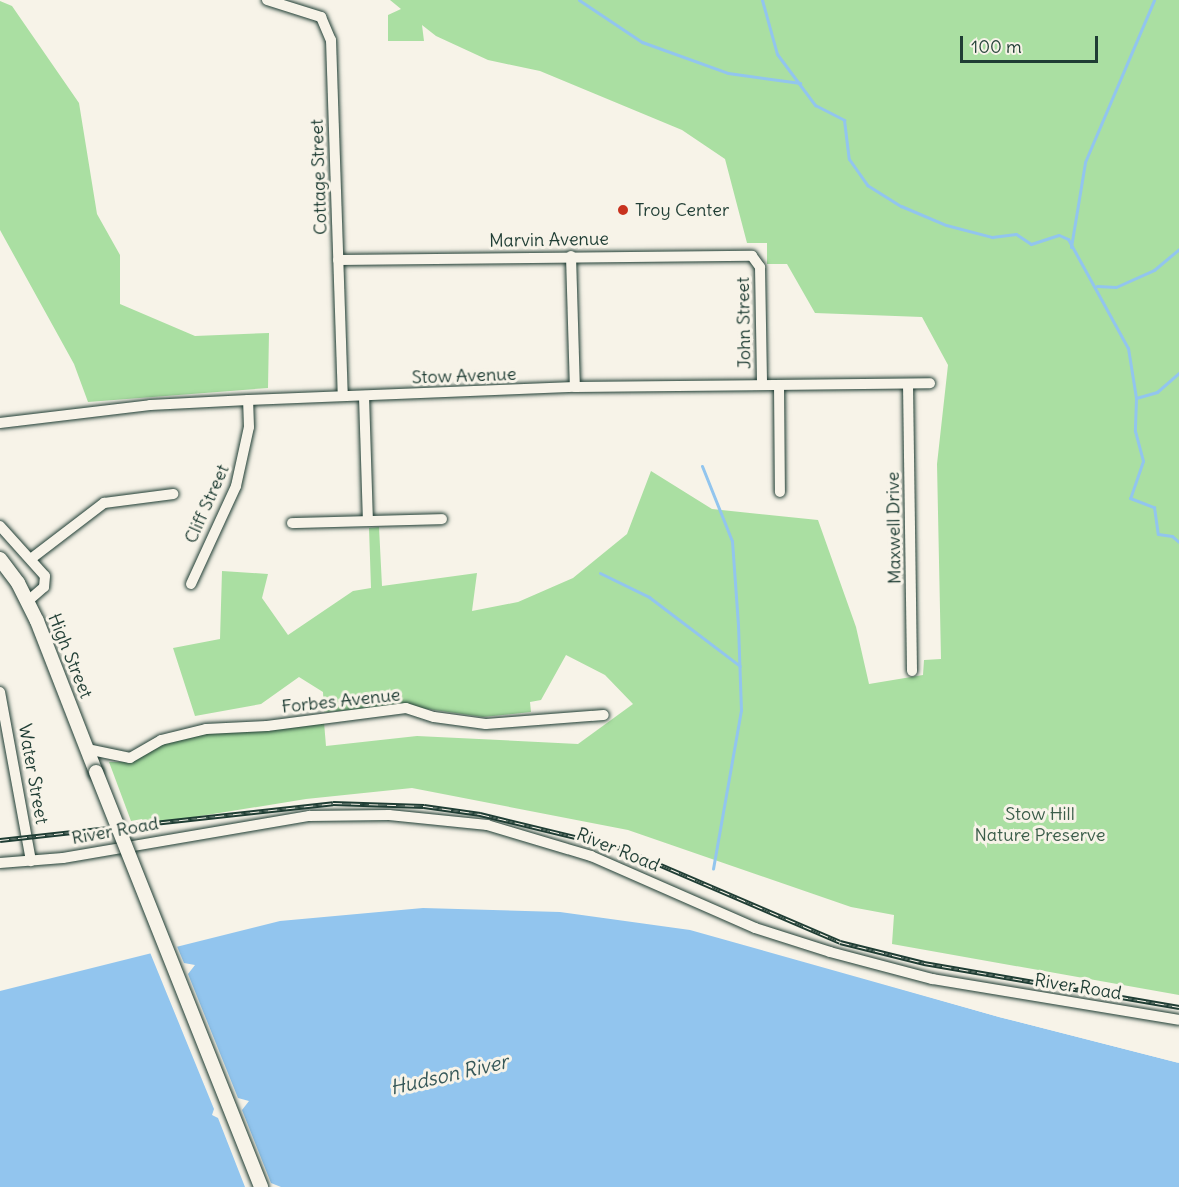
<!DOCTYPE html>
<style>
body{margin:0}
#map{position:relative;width:1179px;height:1187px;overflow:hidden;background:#f7f3e8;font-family:Delius,sans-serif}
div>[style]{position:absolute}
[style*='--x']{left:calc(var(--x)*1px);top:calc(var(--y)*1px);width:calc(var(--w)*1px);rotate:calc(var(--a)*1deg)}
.green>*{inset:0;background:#aadfa2}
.water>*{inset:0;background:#92c5ee}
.pier>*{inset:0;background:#f7f3e8}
.stream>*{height:3px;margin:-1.5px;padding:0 1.5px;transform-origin:1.5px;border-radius:1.5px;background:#92c5ee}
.roads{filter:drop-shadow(0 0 2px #1f3d34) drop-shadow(0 0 2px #1f3d34)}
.minor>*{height:10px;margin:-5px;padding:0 5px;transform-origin:5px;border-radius:5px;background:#f7f3e8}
.major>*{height:14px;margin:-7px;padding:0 7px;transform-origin:7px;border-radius:7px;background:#f7f3e8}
.rail>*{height:5px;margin-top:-2.5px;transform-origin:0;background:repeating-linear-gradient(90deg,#f7f3e8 0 9px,#1f3d34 0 18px);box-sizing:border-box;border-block:2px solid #1f3d34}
.bridges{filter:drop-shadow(0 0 2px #1f3d34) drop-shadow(0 0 2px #1f3d34)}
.major-bridge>*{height:14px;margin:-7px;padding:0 7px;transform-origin:7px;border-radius:7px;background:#f7f3e8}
.dots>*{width:16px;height:16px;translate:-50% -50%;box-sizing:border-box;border:3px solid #f7f3e8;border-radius:50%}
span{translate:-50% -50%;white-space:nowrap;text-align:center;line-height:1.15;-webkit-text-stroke:6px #f7f3e8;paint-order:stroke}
.street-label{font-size:18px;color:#1f3d34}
.poi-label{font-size:18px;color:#1f3d34}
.left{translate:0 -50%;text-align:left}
.park-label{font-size:18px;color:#3b5d4a}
.water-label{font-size:20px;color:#365859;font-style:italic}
.scale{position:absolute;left:960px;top:36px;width:138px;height:27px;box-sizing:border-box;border:3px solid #1f3d34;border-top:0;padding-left:8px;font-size:18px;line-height:21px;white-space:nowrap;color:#1f3d34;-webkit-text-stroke:4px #f7f3e8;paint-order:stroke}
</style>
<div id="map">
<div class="green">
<i style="clip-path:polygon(390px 0,1179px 0,1179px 995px,892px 944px,894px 915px,851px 907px,628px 830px,412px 788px,306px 799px,145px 825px,142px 819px,131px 821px,109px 762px,129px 762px,161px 743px,185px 736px,324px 722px,326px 746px,417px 736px,578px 744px,633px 704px,605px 675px,566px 655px,541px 700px,530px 702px,531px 712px,483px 717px,406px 706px,324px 712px,323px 692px,299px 677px,261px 704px,195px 716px,173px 648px,220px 639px,222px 571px,268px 574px,262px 598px,288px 635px,353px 591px,371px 588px,369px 528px,379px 527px,382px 586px,477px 573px,472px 611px,518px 602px,573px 578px,627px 534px,651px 471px,712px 509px,818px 520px,856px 627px,869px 684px,923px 675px,924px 660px,941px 659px,937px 464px,948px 365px,922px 317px,815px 313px,787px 264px,767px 264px,767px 243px,747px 243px,725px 159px,682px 130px,540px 71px,488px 60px,436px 36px,422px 25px,424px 41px,388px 41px,388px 15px,401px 9px)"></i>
<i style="clip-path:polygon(0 1px,12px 6px,79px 103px,97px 214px,120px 255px,120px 304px,195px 336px,269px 333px,268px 388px,88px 402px,74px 364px,0 230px)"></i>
</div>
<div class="water">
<i style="clip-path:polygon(423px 908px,560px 912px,690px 930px,999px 1017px,1179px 1063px,1179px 1187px,0 1187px,0 991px,280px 921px)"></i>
</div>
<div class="pier">
<i style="clip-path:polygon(176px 944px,184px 963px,195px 965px,188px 974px,238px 1098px,249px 1101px,242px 1110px,271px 1183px,281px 1187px,245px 1187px,218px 1118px,212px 1115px,214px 1109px,149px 950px)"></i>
<i style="clip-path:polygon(805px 958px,1000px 1015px,1164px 1055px,1179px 1063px,999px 1017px,804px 961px)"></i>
</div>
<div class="stream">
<i style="--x:579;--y:0;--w:76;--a:33.7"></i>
<i style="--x:642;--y:42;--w:91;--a:19.8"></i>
<i style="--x:728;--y:73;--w:73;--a:7.9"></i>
<i style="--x:762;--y:0;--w:56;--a:74.5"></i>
<i style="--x:777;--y:54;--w:64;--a:53.3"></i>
<i style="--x:815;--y:105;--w:33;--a:27"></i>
<i style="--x:844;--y:120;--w:39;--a:83"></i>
<i style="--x:849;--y:159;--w:32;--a:55"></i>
<i style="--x:867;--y:185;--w:40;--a:32"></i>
<i style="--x:901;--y:206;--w:49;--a:22.9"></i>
<i style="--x:946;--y:225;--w:48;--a:14.6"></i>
<i style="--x:992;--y:237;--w:24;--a:-7"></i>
<i style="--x:1016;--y:234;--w:18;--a:34"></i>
<i style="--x:1031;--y:244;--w:29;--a:-18"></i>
<i style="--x:1059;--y:235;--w:10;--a:24"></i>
<i style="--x:1068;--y:239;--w:124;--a:61.2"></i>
<i style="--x:1128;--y:348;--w:51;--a:80.9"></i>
<i style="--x:1136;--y:398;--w:33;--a:92"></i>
<i style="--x:1135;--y:431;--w:31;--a:75"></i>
<i style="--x:1143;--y:461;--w:39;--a:109"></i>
<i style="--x:1130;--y:498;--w:26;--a:21"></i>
<i style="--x:1154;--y:507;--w:27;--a:82"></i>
<i style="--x:1158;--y:534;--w:14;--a:8"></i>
<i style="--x:1172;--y:536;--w:9;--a:41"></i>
<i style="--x:1071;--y:247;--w:86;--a:-80.6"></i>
<i style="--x:1085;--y:162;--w:176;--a:-66.9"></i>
<i style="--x:1097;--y:286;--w:19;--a:3"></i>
<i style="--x:1116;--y:287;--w:42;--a:-24.1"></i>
<i style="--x:1154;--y:270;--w:33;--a:-40"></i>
<i style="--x:1136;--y:398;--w:22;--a:-16"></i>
<i style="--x:1157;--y:392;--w:29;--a:-41"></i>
<i style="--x:702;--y:466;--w:81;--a:68.2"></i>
<i style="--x:732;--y:541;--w:84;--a:85.9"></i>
<i style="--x:738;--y:625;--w:85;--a:88"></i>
<i style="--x:741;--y:710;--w:161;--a:100"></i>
<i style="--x:600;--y:573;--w:55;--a:26.1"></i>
<i style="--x:649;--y:597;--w:114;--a:37.2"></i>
</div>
<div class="roads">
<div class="minor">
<i style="--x:267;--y:0;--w:57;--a:17.5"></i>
<i style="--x:321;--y:17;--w:25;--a:67"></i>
<i style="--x:331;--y:40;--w:356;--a:88.1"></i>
<i style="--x:571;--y:256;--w:131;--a:88.3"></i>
<i style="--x:338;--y:260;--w:414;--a:-0.6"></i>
<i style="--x:752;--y:256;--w:14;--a:54"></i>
<i style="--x:760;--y:267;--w:118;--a:89"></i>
<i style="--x:908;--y:384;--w:287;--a:89.2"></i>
<i style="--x:779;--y:385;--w:107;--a:89.5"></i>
<i style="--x:364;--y:396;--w:125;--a:88.2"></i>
<i style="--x:0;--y:423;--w:151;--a:-6.8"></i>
<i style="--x:150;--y:405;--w:98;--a:-2.9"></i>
<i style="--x:248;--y:400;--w:327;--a:-2.3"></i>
<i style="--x:575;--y:387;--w:355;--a:-0.6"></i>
<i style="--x:292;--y:523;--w:150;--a:-1.5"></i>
<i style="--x:0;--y:526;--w:67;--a:48"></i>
<i style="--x:45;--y:576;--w:11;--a:95"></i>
<i style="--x:44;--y:587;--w:21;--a:139"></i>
<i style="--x:32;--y:558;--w:91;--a:-37.4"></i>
<i style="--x:104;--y:503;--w:70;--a:-7.4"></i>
<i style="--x:191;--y:584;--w:108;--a:-65.3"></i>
<i style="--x:236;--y:486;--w:60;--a:-77.6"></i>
<i style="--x:249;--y:427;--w:27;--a:-92"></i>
<i style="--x:0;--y:692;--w:172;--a:79.6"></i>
<i style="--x:87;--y:749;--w:44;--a:11.8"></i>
<i style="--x:130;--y:758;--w:36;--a:-30"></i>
<i style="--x:161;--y:740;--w:46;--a:-13.7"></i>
<i style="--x:206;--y:729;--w:61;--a:-2.8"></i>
<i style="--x:267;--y:726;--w:140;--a:-7.4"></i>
<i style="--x:406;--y:708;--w:29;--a:18"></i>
<i style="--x:434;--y:717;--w:52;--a:7.7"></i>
<i style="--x:486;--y:724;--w:118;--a:-4.4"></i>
<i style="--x:0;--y:863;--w:63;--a:-4.5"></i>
<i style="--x:63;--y:858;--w:250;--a:-9.7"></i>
<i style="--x:309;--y:816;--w:80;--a:-0.7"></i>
<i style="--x:389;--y:815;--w:99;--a:5.8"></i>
<i style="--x:487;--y:825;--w:109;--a:16.6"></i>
<i style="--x:591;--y:856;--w:179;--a:23.7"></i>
<i style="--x:755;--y:928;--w:79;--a:17.7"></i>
<i style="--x:830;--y:952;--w:106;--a:14.8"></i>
<i style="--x:932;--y:979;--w:250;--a:9.4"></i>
</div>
<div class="major">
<i style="--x:0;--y:559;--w:30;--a:53"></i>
<i style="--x:18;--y:583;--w:42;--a:63.4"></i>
<i style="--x:37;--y:621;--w:162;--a:68.7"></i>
</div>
</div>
<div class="rail">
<i style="--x:0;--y:840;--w:335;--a:-6.3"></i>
<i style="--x:333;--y:803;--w:91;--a:1.9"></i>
<i style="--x:424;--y:806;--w:57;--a:8.1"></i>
<i style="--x:480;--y:814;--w:145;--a:13.6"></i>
<i style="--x:621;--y:848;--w:238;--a:23.2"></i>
<i style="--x:840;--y:942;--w:87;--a:14"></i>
<i style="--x:924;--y:963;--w:259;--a:9.8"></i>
</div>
<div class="bridges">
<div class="major-bridge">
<i style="--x:96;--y:772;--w:447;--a:68.3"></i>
</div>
</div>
<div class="dots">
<i style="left:623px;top:210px;background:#c8321e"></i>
</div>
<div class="street-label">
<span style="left:319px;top:177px;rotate:-92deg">Cottage Street</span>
<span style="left:549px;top:240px;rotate:-1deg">Marvin Avenue</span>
<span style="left:744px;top:323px;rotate:-91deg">John Street</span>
<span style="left:464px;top:376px;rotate:-2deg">Stow Avenue</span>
<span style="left:207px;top:504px;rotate:-66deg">Cliff Street</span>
<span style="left:894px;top:528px;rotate:-91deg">Maxwell Drive</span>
<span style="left:70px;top:656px;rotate:68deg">High Street</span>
<span style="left:341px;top:701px;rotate:-6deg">Forbes Avenue</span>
<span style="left:33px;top:774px;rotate:80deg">Water Street</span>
<span style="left:115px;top:831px;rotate:-10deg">River Road</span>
<span style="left:618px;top:850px;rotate:22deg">River Road</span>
<span style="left:1078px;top:987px;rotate:9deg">River Road</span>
</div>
<div class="poi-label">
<span class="left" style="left:635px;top:210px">Troy Center</span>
</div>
<div class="park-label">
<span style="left:1040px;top:825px">Stow Hill<br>Nature Preserve</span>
</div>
<div class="water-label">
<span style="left:449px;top:1074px;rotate:-13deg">Hudson River</span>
</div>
<div class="scale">100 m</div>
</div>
